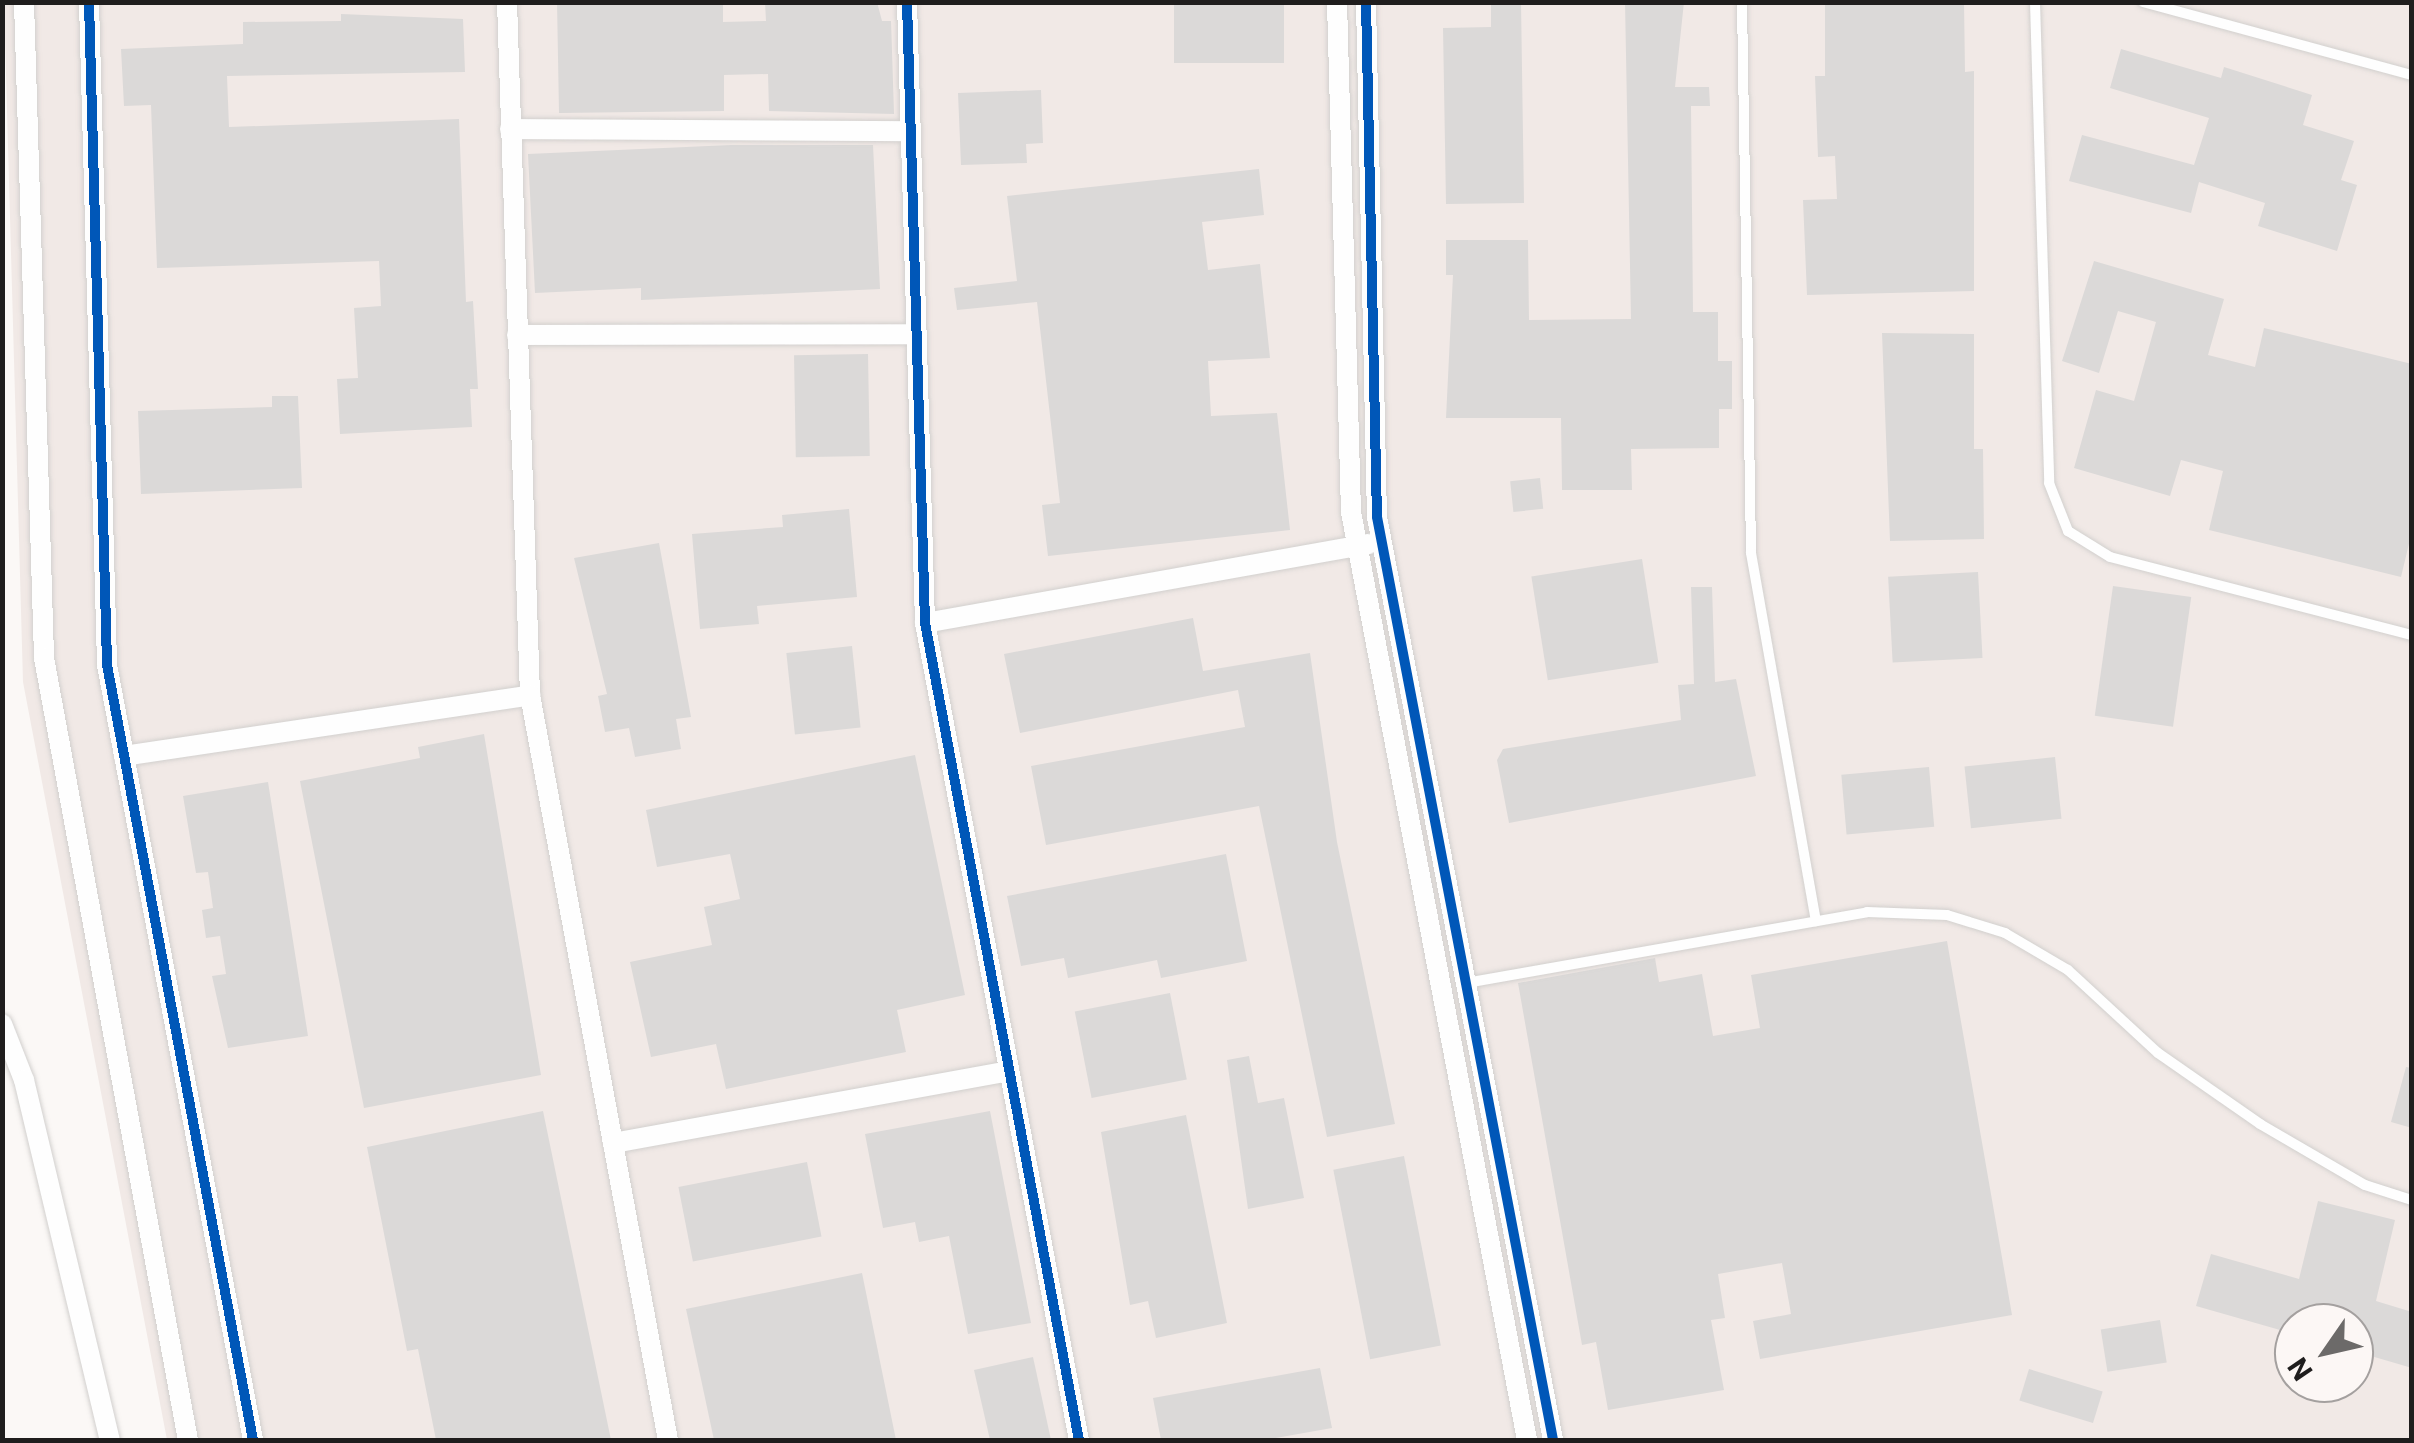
<!DOCTYPE html>
<style>
body{margin:0}
#map{position:relative;width:2414px;height:1443px;overflow:hidden;background:#fbf8f6;font-family:Roboto,sans-serif}
div>[style]{position:absolute}
[style*='--x']{left:calc(var(--x)*1px);top:calc(var(--y)*1px);width:calc(var(--w)*1px);rotate:calc(var(--a)*1deg)}
.built>*{inset:0;background:#f1e9e6}
.building>*{inset:0;background:#dbd9d8;transform-origin:0 0}
.roads{filter:drop-shadow(0 0 2px #d2d0ce) drop-shadow(0 0 2px #d2d0ce)}
.service>*{height:10px;margin:-5px;padding:0 5px;transform-origin:5px;border-radius:5px;background:#fefefe}
.minor>*{height:20px;margin:-10px;padding:0 10px;transform-origin:10px;border-radius:10px;background:#fefefe}
.cycleway>*{height:10px;margin:-5px;padding:0 5px;transform-origin:5px;border-radius:5px;background:#0057b8}
span{translate:-50% -50%;white-space:nowrap;text-align:center;line-height:1.15;-webkit-text-stroke:8px #fcf7f5;paint-order:stroke}
.frame{position:absolute;inset:0;border:5px solid #1f1d1d;pointer-events:none}
.north{position:absolute;left:2274px;top:1303px;width:100px;height:100px;box-sizing:border-box;background:#fcf7f5;border:2px solid #a4a09f;border-radius:50%;rotate:236deg;font-size:28px;font-weight:700;line-height:40px;text-align:center;color:#1f1d1d}
.north::after{content:'';display:block;margin:auto;width:35px;height:45px;background:#6c6a69;clip-path:polygon(50% 0,100% 100%,50% 72%,0 100%)}
</style>
<div id="map">
<div class="built">
<i style="clip-path:polygon(evenodd,4px 3px,2411px 3px,2411px 1440px,167px 1440px,23px 682px,4px 3px,2294px 1323px,2354px 1323px,2354px 1383px,2294px 1383px,2294px 1323px)"></i>
</div>
<div class="building">
<i style="clip-path:polygon(557px 2px,723px 2px,723px 22px,766px 21px,765px 2px,877px 2px,882px 21px,891px 21px,894px 114px,769px 111px,768px 74px,724px 75px,724px 111px,559px 113px)"></i>
<i style="left:1174px;top:2px;width:110px;height:61px"></i>
<i style="clip-path:polygon(1491px 2px,1521px 2px,1524px 203px,1446px 204px,1443px 28px,1491px 27px)"></i>
<i style="clip-path:polygon(1625px 2px,1684px 2px,1675px 87px,1709px 87px,1710px 106px,1691px 106px,1693px 312px,1718px 312px,1718px 361px,1732px 361px,1732px 409px,1719px 409px,1719px 448px,1631px 449px,1632px 490px,1562px 490px,1561px 418px,1446px 418px,1453px 275px,1446px 275px,1446px 240px,1528px 240px,1529px 320px,1631px 319px)"></i>
<i style="clip-path:polygon(1825px 2px,1964px 2px,1965px 72px,1974px 71px,1974px 291px,1807px 295px,1803px 200px,1837px 199px,1835px 156px,1818px 157px,1815px 76px,1825px 76px)"></i>
<i style="clip-path:polygon(341px 14px,463px 19px,465px 72px,227px 76px,229px 127px,459px 119px,466px 302px,473px 301px,478px 389px,470px 389px,472px 427px,340px 434px,337px 379px,358px 378px,354px 308px,381px 306px,379px 261px,157px 268px,151px 105px,124px 106px,121px 49px,243px 44px,243px 22px,341px 21px)"></i>
<i style="clip-path:polygon(2121px 49px,2221px 78px,2224px 67px,2312px 95px,2303px 125px,2354px 141px,2341px 180px,2357px 185px,2337px 251px,2258px 226px,2265px 203px,2199px 182px,2191px 213px,2069px 181px,2082px 135px,2194px 165px,2209px 118px,2110px 88px)"></i>
<i style="clip-path:polygon(1041px 90px,1043px 143px,1026px 144px,1027px 163px,961px 165px,958px 93px)"></i>
<i style="clip-path:polygon(731px 145px,873px 145px,880px 289px,641px 300px,641px 288px,535px 293px,528px 154px)"></i>
<i style="clip-path:polygon(1259px 169px,1264px 215px,1202px 222px,1208px 270px,1260px 264px,1270px 358px,1208px 361px,1211px 416px,1277px 413px,1290px 530px,1048px 556px,1042px 505px,1060px 503px,1037px 302px,957px 310px,954px 288px,1017px 281px,1007px 196px)"></i>
<i style="clip-path:polygon(2094px 261px,2224px 299px,2208px 355px,2255px 367px,2264px 328px,2412px 364px,2412px 531px,2401px 577px,2209px 530px,2223px 471px,2181px 460px,2170px 496px,2074px 468px,2096px 390px,2134px 401px,2156px 322px,2118px 311px,2099px 373px,2062px 361px)"></i>
<i style="clip-path:polygon(1882px 333px,1974px 334px,1974px 449px,1983px 449px,1984px 539px,1890px 541px)"></i>
<i style="left:868px;top:354px;width:102px;height:74px;rotate:89deg"></i>
<i style="clip-path:polygon(272px 396px,298px 396px,302px 488px,141px 494px,138px 411px,272px 407px)"></i>
<i style="left:1540px;top:478px;width:31px;height:30px;rotate:84deg"></i>
<i style="clip-path:polygon(849px 509px,857px 597px,757px 606px,759px 624px,700px 629px,692px 534px,783px 527px,782px 515px)"></i>
<i style="clip-path:polygon(659px 543px,691px 717px,676px 719px,681px 749px,635px 757px,629px 728px,605px 732px,598px 696px,607px 694px,574px 558px)"></i>
<i style="left:1642px;top:559px;width:105px;height:112px;rotate:81deg"></i>
<i style="left:1978px;top:572px;width:86px;height:90px;rotate:87deg"></i>
<i style="left:2113px;top:586px;width:79px;height:131px;rotate:8deg"></i>
<i style="clip-path:polygon(1691px 587px,1712px 587px,1715px 682px,1736px 679px,1756px 776px,1509px 823px,1497px 760px,1503px 749px,1681px 720px,1678px 685px,1694px 684px)"></i>
<i style="clip-path:polygon(1193px 618px,1203px 671px,1310px 653px,1337px 842px,1395px 1124px,1327px 1137px,1259px 806px,1046px 845px,1031px 766px,1245px 727px,1238px 690px,1020px 733px,1004px 654px)"></i>
<i style="left:852px;top:646px;width:82px;height:66px;rotate:84deg"></i>
<i style="clip-path:polygon(484px 734px,541px 1075px,364px 1108px,300px 781px,420px 758px,418px 747px)"></i>
<i style="clip-path:polygon(915px 755px,965px 995px,897px 1010px,906px 1052px,726px 1089px,716px 1044px,651px 1057px,630px 962px,712px 945px,704px 907px,740px 899px,730px 854px,657px 867px,646px 810px)"></i>
<i style="left:2055px;top:757px;width:62px;height:91px;rotate:84deg"></i>
<i style="left:1929px;top:767px;width:60px;height:88px;rotate:85deg"></i>
<i style="clip-path:polygon(268px 782px,308px 1036px,228px 1048px,212px 976px,226px 974px,220px 936px,206px 938px,202px 910px,213px 908px,208px 872px,196px 873px,183px 796px)"></i>
<i style="clip-path:polygon(1226px 854px,1247px 961px,1161px 978px,1157px 960px,1068px 978px,1064px 958px,1021px 966px,1007px 896px)"></i>
<i style="clip-path:polygon(1947px 941px,2012px 1315px,1760px 1359px,1753px 1321px,1791px 1314px,1782px 1263px,1718px 1274px,1725px 1318px,1711px 1320px,1724px 1390px,1608px 1410px,1596px 1342px,1582px 1345px,1518px 983px,1655px 958px,1659px 982px,1702px 974px,1713px 1036px,1760px 1028px,1751px 975px)"></i>
<i style="left:1170px;top:993px;width:88px;height:97px;rotate:79deg"></i>
<i style="clip-path:polygon(1249px 1056px,1258px 1103px,1284px 1098px,1304px 1198px,1248px 1209px,1227px 1060px)"></i>
<i style="clip-path:polygon(2406px 1067px,2412px 1068px,2412px 1128px,2391px 1122px)"></i>
<i style="clip-path:polygon(543px 1111px,611px 1440px,436px 1440px,418px 1349px,407px 1351px,367px 1147px)"></i>
<i style="clip-path:polygon(990px 1111px,1031px 1323px,968px 1334px,949px 1236px,919px 1242px,915px 1222px,883px 1228px,865px 1134px)"></i>
<i style="clip-path:polygon(1186px 1115px,1227px 1323px,1156px 1338px,1148px 1301px,1130px 1305px,1101px 1132px)"></i>
<i style="left:1404px;top:1156px;width:193px;height:72px;rotate:79deg"></i>
<i style="left:807px;top:1162px;width:76px;height:131px;rotate:79deg"></i>
<i style="clip-path:polygon(2318px 1201px,2395px 1220px,2376px 1301px,2412px 1312px,2412px 1368px,2354px 1351px,2354px 1323px,2294px 1323px,2294px 1334px,2196px 1306px,2211px 1254px,2299px 1279px)"></i>
<i style="clip-path:polygon(862px 1273px,896px 1440px,714px 1440px,686px 1309px)"></i>
<i style="left:2160px;top:1320px;width:43px;height:60px;rotate:81deg"></i>
<i style="clip-path:polygon(1033px 1357px,1051px 1440px,990px 1440px,974px 1370px)"></i>
<i style="clip-path:polygon(1320px 1368px,1332px 1428px,1264px 1440px,1161px 1440px,1153px 1398px)"></i>
<i style="left:2029px;top:1369px;width:77px;height:33px;rotate:17deg"></i>
</div>
<div class="roads">
<div class="service">
<i style="--x:1742;--y:2;--w:551;--a:89.06"></i>
<i style="--x:1751;--y:553;--w:374;--a:80"></i>
<i style="--x:2035;--y:2;--w:481;--a:88.3"></i>
<i style="--x:2049;--y:483;--w:52;--a:68.4"></i>
<i style="--x:2068;--y:531;--w:49;--a:31.8"></i>
<i style="--x:2110;--y:557;--w:312;--a:14.5"></i>
<i style="--x:2143;--y:2;--w:279;--a:15.2"></i>
<i style="--x:1466;--y:983;--w:407;--a:-10"></i>
<i style="--x:1867;--y:912;--w:80;--a:2.1"></i>
<i style="--x:1947;--y:915;--w:61;--a:17.2"></i>
<i style="--x:2005;--y:933;--w:73;--a:30.4"></i>
<i style="--x:2068;--y:970;--w:122;--a:42.7"></i>
<i style="--x:2158;--y:1053;--w:124;--a:34.8"></i>
<i style="--x:2260;--y:1124;--w:121;--a:30.2"></i>
<i style="--x:2365;--y:1185;--w:49;--a:17.7"></i>
</div>
<div class="minor">
<i style="--x:24;--y:2;--w:656;--a:88.25"></i>
<i style="--x:44;--y:658;--w:795;--a:79.57"></i>
<i style="--x:89;--y:2;--w:663;--a:88.44"></i>
<i style="--x:107;--y:665;--w:789;--a:79.33"></i>
<i style="--x:507;--y:2;--w:693;--a:88.1"></i>
<i style="--x:530;--y:695;--w:758;--a:79.51"></i>
<i style="--x:907;--y:2;--w:621;--a:88.34"></i>
<i style="--x:925;--y:623;--w:831;--a:79.33"></i>
<i style="--x:1337;--y:2;--w:510;--a:88.43"></i>
<i style="--x:1351;--y:512;--w:945;--a:79.26"></i>
<i style="--x:1366;--y:2;--w:515;--a:88.78"></i>
<i style="--x:1377;--y:517;--w:940;--a:79.2"></i>
<i style="--x:510;--y:129;--w:398;--a:0.3"></i>
<i style="--x:517;--y:335;--w:394;--a:-0.1"></i>
<i style="--x:925;--y:623;--w:451;--a:-10.1"></i>
<i style="--x:124;--y:756;--w:411;--a:-8.5"></i>
<i style="--x:2;--y:1024;--w:60;--a:68.6"></i>
<i style="--x:24;--y:1080;--w:370;--a:76.6"></i>
<i style="--x:613;--y:1143;--w:402;--a:-10.3"></i>
</div>
</div>
<div class="cycleway">
<i style="--x:89;--y:2;--w:663;--a:88.44"></i>
<i style="--x:107;--y:665;--w:789;--a:79.33"></i>
<i style="--x:907;--y:2;--w:621;--a:88.34"></i>
<i style="--x:925;--y:623;--w:831;--a:79.33"></i>
<i style="--x:1366;--y:2;--w:515;--a:88.78"></i>
<i style="--x:1377;--y:517;--w:940;--a:79.2"></i>
</div>
<div class="frame"></div>
<div class="north">N</div>
</div>
